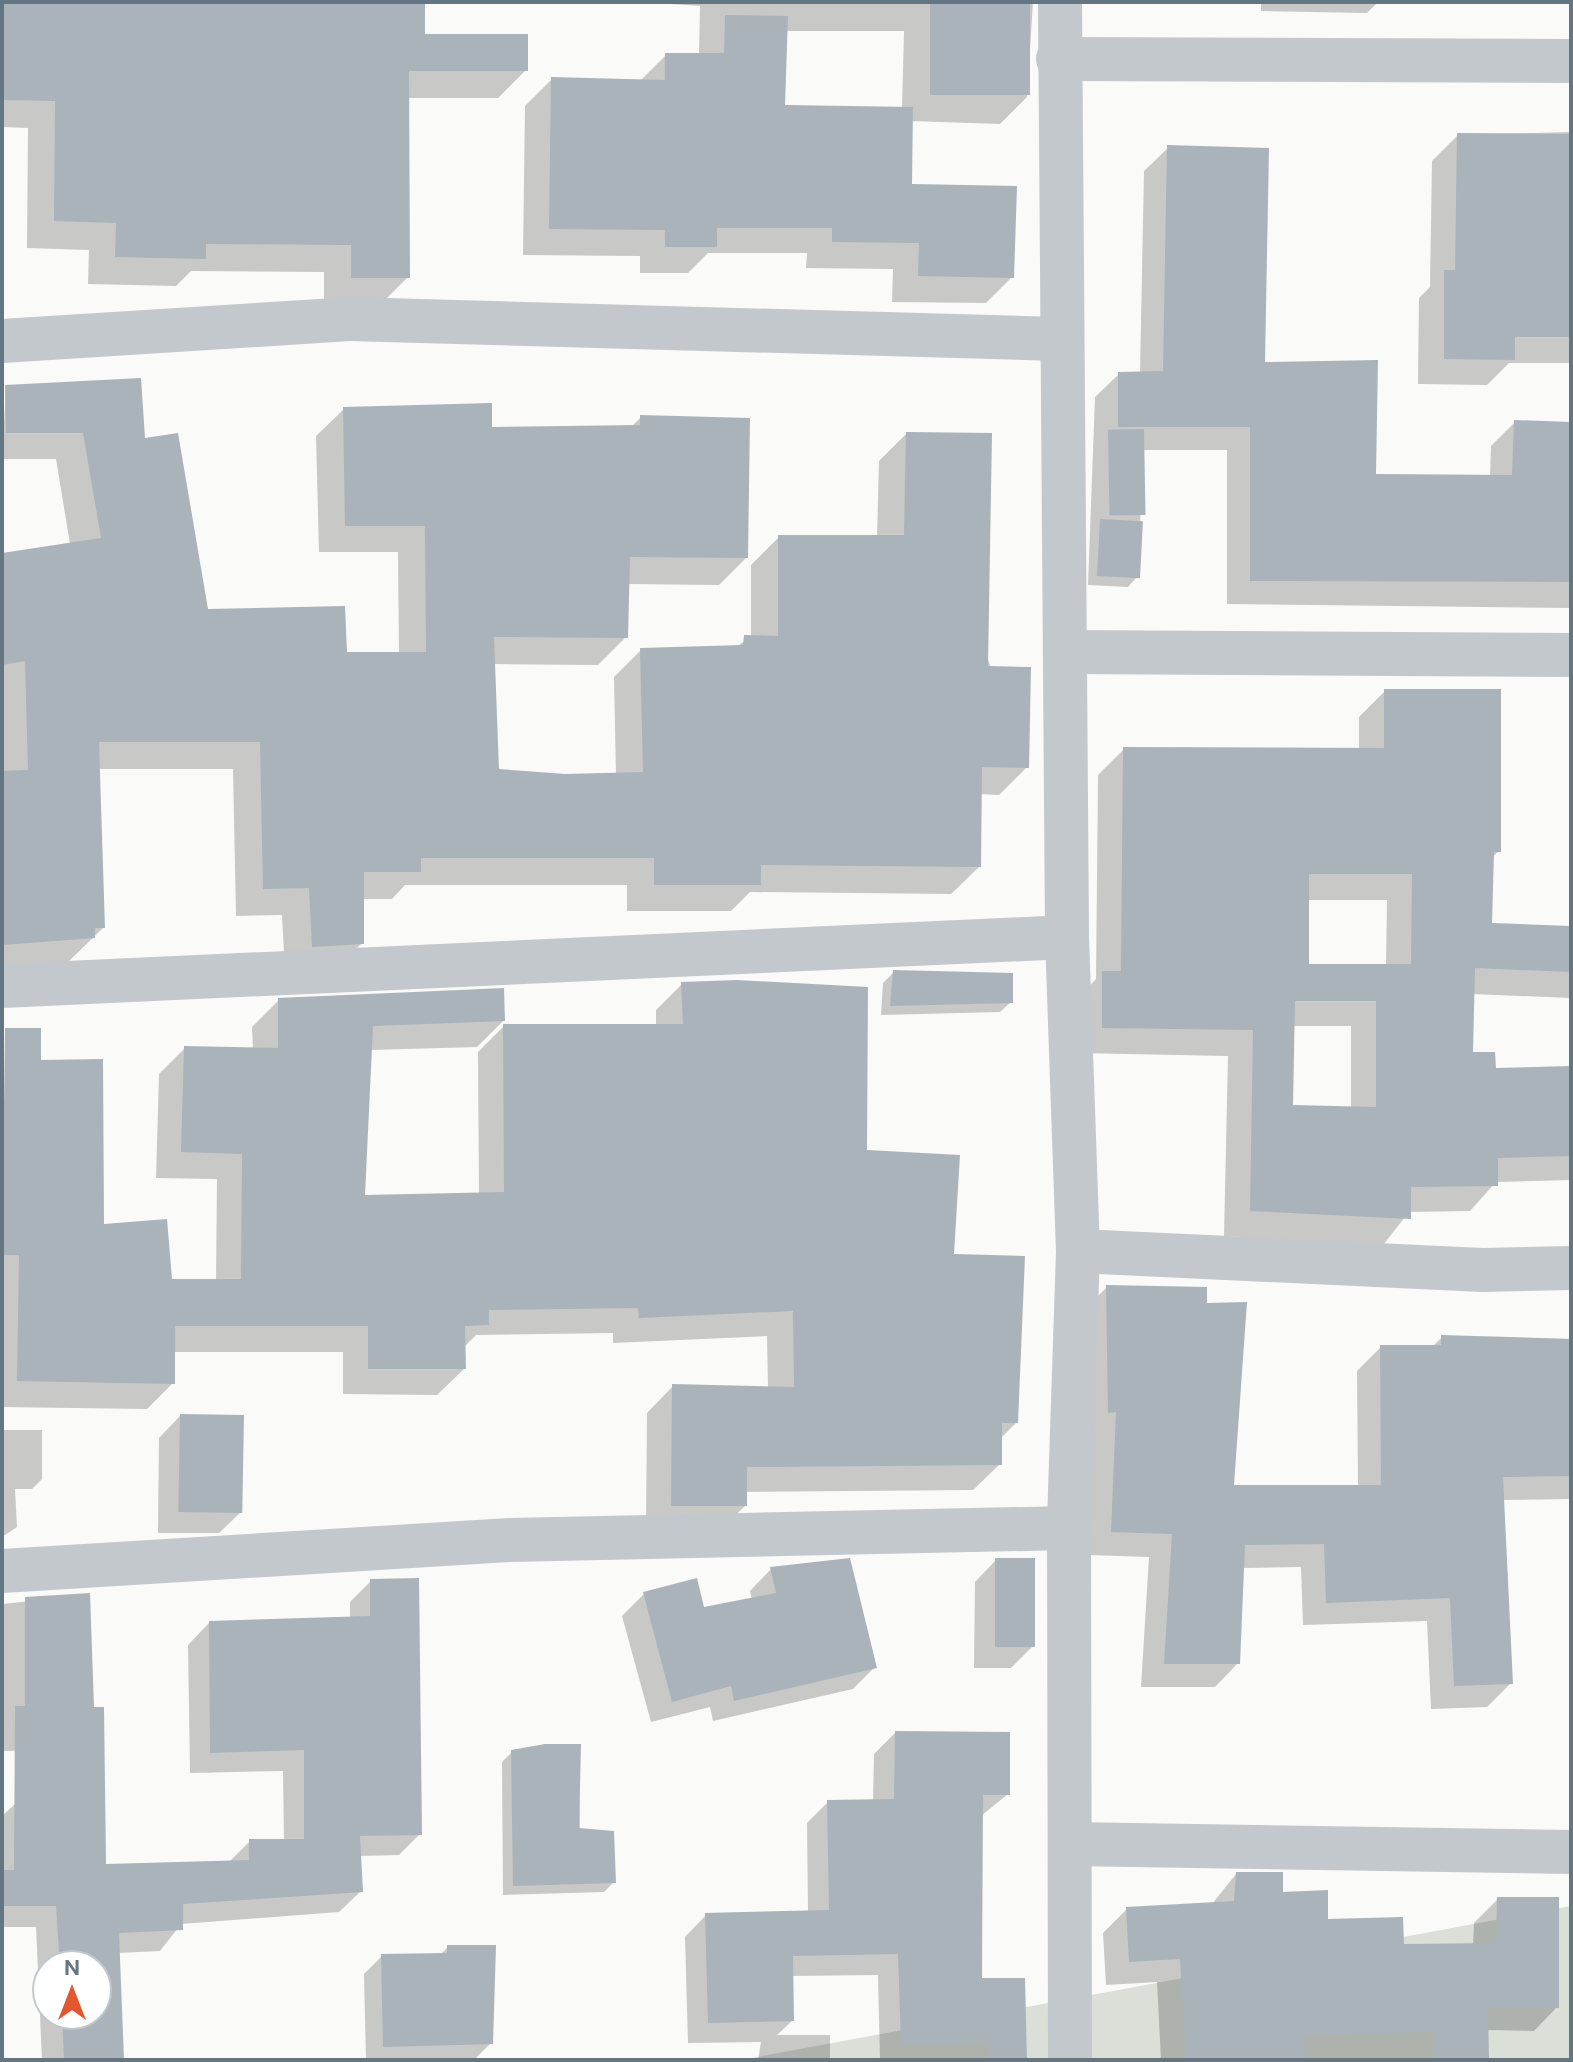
<!DOCTYPE html>
<style>
body{margin:0}
#map{position:relative;width:1573px;height:2062px;overflow:hidden;background:#fafaf8;font-family:"DM Sans",sans-serif}
div>[style]{position:absolute}
[style*='--x']{left:calc(var(--x)*1px);top:calc(var(--y)*1px);width:calc(var(--w)*1px);rotate:calc(var(--a)*1deg)}
.green>*{inset:0;background:#dadfd7}
.shadow>*{inset:0;background:#0003}
.building>*{inset:0;background:#aab3b9;transform-origin:0 0}
.minor>*{height:44px;margin:-22px;padding:0 22px;transform-origin:22px;border-radius:22px;background:#c3c8cc}
span{translate:-50% -50%;white-space:nowrap;text-align:center;line-height:1.15;-webkit-text-stroke:8px #fff;paint-order:stroke}
.frame{position:absolute;inset:0;border:4px solid #657683;pointer-events:none}
.north{position:absolute;left:32px;top:1950px;width:80px;height:80px;box-sizing:border-box;background:#fff;border:2px solid #c1c8cd;border-radius:50%;rotate:0deg;font-size:22px;font-weight:700;line-height:32px;text-align:center;color:#657683}
.north::after{content:'';display:block;margin:auto;width:28px;height:36px;background:#e4572e;clip-path:polygon(50% 0,100% 100%,50% 72%,0 100%)}
</style>
<div id="map">
<div class="green">
<i style="clip-path:polygon(1571px 1906px,1571px 2060px,741px 2060px)"></i>
</div>
<div class="shadow">
<i style="clip-path:polygon(2px 2px,423px 2px,423px 36px,526px 70px,498px 98px,407px 98px,408px 277px,380px 305px,324px 305px,324px 272px,191px 271px,176px 286px,88px 284px,89px 250px,27px 248px,28px 128px,2px 127px)"></i>
<i style="clip-path:polygon(evenodd,642px 2px,1033px 2px,1027px 97px,1000px 124px,911px 121px,910px 186px,1012px 277px,986px 303px,892px 302px,893px 269px,806px 268px,807px 253px,708px 253px,688px 273px,640px 273px,640px 256px,523px 255px,525px 106px,552px 79px,640px 81px,666px 55px,699px 55px,700px 6px,642px 2px,785px 31px,904px 31px,902px 109px,783px 107px,785px 31px)"></i>
<i style="clip-path:polygon(1261px 2px,1378px 2px,1367px 13px,1261px 11px)"></i>
<i style="clip-path:polygon(1571px 132px,1571px 363px,1509px 363px,1487px 385px,1418px 384px,1419px 298px,1430px 287px,1432px 161px,1458px 135px)"></i>
<i style="clip-path:polygon(1168px 148px,1263px 364px,1374px 476px,1490px 477px,1491px 446px,1515px 422px,1571px 424px,1571px 608px,1227px 604px,1227px 450px,1143px 450px,1138px 576px,1128px 587px,1088px 585px,1095px 397px,1119px 374px,1140px 373px,1144px 171px)"></i>
<i style="clip-path:polygon(6px 387px,143px 440px,206px 611px,345px 654px,399px 654px,398px 552px,319px 552px,316px 436px,344px 409px,490px 429px,631px 427px,641px 417px,746px 558px,719px 585px,627px 584px,626px 637px,598px 665px,493px 664px,497px 771px,565px 776px,616px 775px,614px 677px,641px 650px,734px 648px,751px 637px,751px 565px,779px 537px,877px 537px,879px 461px,906px 434px,1027px 767px,999px 795px,979px 794px,979px 867px,951px 894px,750px 892px,731px 911px,627px 911px,627px 885px,405px 885px,392px 899px,362px 899px,362px 943px,334px 971px,285px 973px,282px 915px,236px 916px,233px 769px,98px 769px,103px 928px,65px 965px,2px 969px,2px 560px,70px 544px,56px 459px,2px 459px)"></i>
<i style="clip-path:polygon(evenodd,1385px 691px,1499px 851px,1491px 858px,1490px 925px,1569px 927px,1571px 877px,1571px 998px,1472px 994px,1471px 1054px,1494px 1070px,1571px 1068px,1571px 1180px,1496px 1182px,1470px 1211px,1409px 1212px,1383px 1245px,1224px 1236px,1228px 1056px,1077px 1053px,1077px 999px,1096px 979px,1098px 775px,1124px 749px,1359px 750px,1359px 717px,1385px 691px,1307px 900px,1387px 900px,1386px 966px,1307px 966px,1307px 900px,1385px 691px,1293px 1026px,1351px 1026px,1351px 1108px,1291px 1107px,1293px 1026px)"></i>
<i style="clip-path:polygon(894px 972px,1011px 1002px,1000px 1012px,881px 1015px,883px 983px)"></i>
<i style="clip-path:polygon(682px 984px,865px 1152px,952px 1256px,1016px 1423px,1000px 1439px,1000px 1464px,973px 1490px,745px 1492px,745px 1506px,718px 1532px,646px 1531px,647px 1413px,673px 1386px,768px 1388px,767px 1336px,613px 1343px,613px 1333px,476px 1335px,463px 1348px,464px 1369px,437px 1395px,343px 1394px,343px 1352px,173px 1352px,173px 1383px,147px 1409px,2px 1407px,6px 1030px,39px 1062px,102px 1226px,171px 1281px,216px 1281px,217px 1179px,156px 1178px,159px 1074px,185px 1048px,253px 1050px,252px 1027px,279px 1000px,503px 1021px,477px 1047px,370px 1050px,363px 1197px,479px 1194px,478px 1052px,504px 1026px,656px 1026px,656px 1010px)"></i>
<i style="clip-path:polygon(1107px 1287px,1232px 1487px,1358px 1487px,1357px 1371px,1381px 1347px,1432px 1347px,1442px 1337px,1571px 1339px,1571px 1499px,1502px 1500px,1511px 1683px,1487px 1707px,1431px 1709px,1427px 1621px,1303px 1625px,1301px 1567px,1242px 1568px,1238px 1663px,1215px 1687px,1141px 1687px,1149px 1557px,1088px 1555px,1083px 1311px)"></i>
<i style="clip-path:polygon(180px 1416px,241px 1512px,219px 1533px,158px 1533px,159px 1438px)"></i>
<i style="clip-path:polygon(2px 1430px,42px 1430px,42px 1479px,32px 1489px,15px 1489px,17px 1527px,2px 1537px)"></i>
<i style="clip-path:polygon(996px 1560px,1033px 1646px,1011px 1668px,974px 1668px,975px 1582px)"></i>
<i style="clip-path:polygon(771px 1569px,874px 1668px,853px 1689px,713px 1721px,710px 1707px,651px 1722px,622px 1616px,644px 1594px,703px 1609px,752px 1600px,750px 1591px)"></i>
<i style="clip-path:polygon(evenodd,371px 1581px,420px 1834px,399px 1855px,359px 1856px,361px 1891px,339px 1912px,181px 1924px,160px 1951px,118px 1953px,122px 2058px,42px 2060px,36px 1927px,2px 1927px,2px 1816px,15px 1804px,104px 1866px,228px 1863px,250px 1841px,284px 1841px,283px 1771px,190px 1773px,188px 1645px,209px 1623px,350px 1619px,350px 1602px,371px 1581px,48px 1966px,96px 1966px,96px 2014px,48px 2014px,48px 1966px)"></i>
<i style="clip-path:polygon(88px 1595px,74px 1750px,2px 1751px,2px 1604px)"></i>
<i style="clip-path:polygon(895px 1733px,1008px 1794px,981px 1816px,980px 1980px,1025px 2060px,880px 2060px,878px 1975px,791px 1976px,792px 2021px,777px 2035px,830px 2035px,830px 2060px,758px 2060px,761px 2042px,688px 2043px,685px 1937px,706px 1915px,808px 1912px,807px 1823px,828px 1802px,873px 1801px,874px 1754px)"></i>
<i style="clip-path:polygon(579px 1746px,580px 1830px,614px 1882px,604px 1892px,503px 1895px,502px 1762px,512px 1752px)"></i>
<i style="clip-path:polygon(1236px 1874px,1327px 1921px,1402px 1946px,1473px 1945px,1474px 1923px,1498px 1899px,1557px 2007px,1534px 2031px,1487px 2030px,1487px 2060px,1161px 2060px,1157px 1982px,1106px 1985px,1103px 1933px,1127px 1909px,1212px 1904px)"></i>
<i style="clip-path:polygon(448px 1947px,491px 2043px,474px 2060px,366px 2060px,364px 1974px,382px 1956px,440px 1955px)"></i>
</div>
<div class="building">
<i style="clip-path:polygon(2px 2px,425px 2px,425px 34px,528px 34px,528px 71px,409px 71px,410px 278px,351px 278px,351px 245px,206px 244px,206px 259px,115px 257px,116px 223px,54px 221px,55px 101px,2px 100px)"></i>
<i style="left:930px;top:2px;width:100px;height:93px"></i>
<i style="clip-path:polygon(725px 15px,788px 16px,785px 105px,913px 107px,912px 184px,1017px 186px,1014px 278px,918px 276px,919px 243px,832px 242px,832px 228px,717px 228px,717px 247px,665px 247px,665px 230px,549px 229px,551px 77px,665px 80px,665px 53px,724px 53px)"></i>
<i style="clip-path:polygon(1457px 133px,1571px 134px,1571px 337px,1515px 337px,1515px 360px,1444px 359px,1444px 270px,1455px 270px)"></i>
<i style="clip-path:polygon(1167px 145px,1269px 148px,1265px 362px,1378px 360px,1376px 474px,1512px 475px,1514px 420px,1571px 422px,1570px 582px,1250px 581px,1250px 427px,1118px 427px,1118px 372px,1163px 371px)"></i>
<i style="clip-path:polygon(141px 378px,145px 438px,178px 433px,208px 609px,345px 606px,347px 652px,426px 652px,425px 526px,345px 526px,343px 407px,492px 403px,492px 427px,640px 425px,640px 415px,750px 418px,748px 558px,630px 557px,628px 638px,494px 637px,499px 769px,565px 774px,643px 772px,640px 648px,743px 645px,744px 635px,778px 636px,778px 535px,904px 535px,906px 432px,992px 433px,988px 666px,1031px 667px,1029px 768px,982px 767px,981px 867px,761px 865px,761px 885px,654px 885px,654px 858px,421px 858px,421px 872px,364px 872px,364px 944px,312px 947px,309px 888px,263px 889px,260px 742px,99px 742px,105px 928px,95px 928px,95px 938px,2px 945px,2px 771px,28px 770px,25px 661px,2px 665px,2px 553px,101px 538px,83px 433px,6px 433px,5px 385px)"></i>
<i style="left:1144px;top:429px;width:86px;height:36px;rotate:89deg"></i>
<i style="left:1100px;top:519px;width:43px;height:57px;rotate:3deg"></i>
<i style="clip-path:polygon(evenodd,1384px 689px,1501px 689px,1501px 852px,1494px 852px,1492px 923px,1571px 926px,1571px 972px,1475px 968px,1473px 1052px,1495px 1052px,1496px 1068px,1571px 1066px,1571px 1156px,1498px 1158px,1498px 1186px,1411px 1187px,1411px 1219px,1250px 1211px,1253px 1030px,1102px 1028px,1102px 971px,1121px 971px,1123px 747px,1384px 748px,1384px 689px,1309px 874px,1412px 874px,1411px 964px,1309px 964px,1309px 874px,1384px 689px,1295px 1001px,1376px 1001px,1376px 1107px,1293px 1105px,1295px 1001px)"></i>
<i style="clip-path:polygon(893px 970px,1013px 973px,1013px 1003px,890px 1006px)"></i>
<i style="clip-path:polygon(737px 980px,868px 987px,867px 1150px,960px 1155px,954px 1254px,1025px 1256px,1018px 1423px,1002px 1423px,1002px 1465px,747px 1467px,747px 1506px,671px 1506px,672px 1384px,794px 1387px,793px 1311px,639px 1318px,638px 1308px,489px 1310px,489px 1325px,465px 1326px,466px 1369px,368px 1369px,368px 1326px,175px 1326px,175px 1384px,17px 1381px,19px 1255px,2px 1255px,5px 1028px,41px 1028px,41px 1060px,103px 1059px,104px 1224px,167px 1219px,172px 1279px,241px 1279px,242px 1154px,181px 1152px,184px 1046px,278px 1048px,278px 998px,504px 988px,505px 1021px,373px 1026px,365px 1195px,504px 1192px,503px 1024px,683px 1024px,681px 982px)"></i>
<i style="clip-path:polygon(1106px 1285px,1207px 1287px,1207px 1303px,1247px 1302px,1234px 1485px,1381px 1485px,1380px 1345px,1441px 1345px,1441px 1335px,1571px 1339px,1571px 1476px,1503px 1477px,1513px 1684px,1454px 1686px,1450px 1598px,1326px 1603px,1324px 1544px,1245px 1545px,1240px 1664px,1164px 1664px,1172px 1534px,1111px 1532px,1116px 1412px,1108px 1413px)"></i>
<i style="left:180px;top:1414px;width:64px;height:98px;rotate:1deg"></i>
<i style="clip-path:polygon(850px 1558px,877px 1668px,734px 1701px,731px 1686px,672px 1702px,643px 1592px,697px 1578px,704px 1607px,776px 1593px,770px 1567px)"></i>
<i style="left:995px;top:1558px;width:40px;height:89px"></i>
<i style="clip-path:polygon(419px 1578px,422px 1835px,360px 1836px,363px 1892px,183px 1904px,183px 1930px,119px 1933px,124px 2059px,64px 2060px,62px 2014px,96px 2014px,96px 1966px,60px 1966px,56px 1906px,2px 1906px,2px 1870px,14px 1870px,15px 1706px,25px 1706px,25px 1597px,90px 1593px,94px 1707px,104px 1707px,106px 1864px,249px 1860px,249px 1839px,304px 1839px,304px 1750px,210px 1753px,209px 1621px,370px 1616px,370px 1579px)"></i>
<i style="clip-path:polygon(895px 1731px,1010px 1732px,1010px 1795px,983px 1795px,982px 1978px,1025px 1978px,1027px 2060px,989px 2060px,989px 2042px,901px 2044px,898px 1954px,793px 1956px,794px 2021px,708px 2023px,705px 1913px,829px 1910px,827px 1800px,894px 1799px)"></i>
<i style="clip-path:polygon(545px 1744px,581px 1744px,579px 1828px,614px 1831px,616px 1883px,513px 1886px,511px 1750px)"></i>
<i style="clip-path:polygon(1236px 1872px,1283px 1872px,1283px 1892px,1328px 1890px,1328px 1919px,1403px 1917px,1404px 1944px,1496px 1943px,1497px 1897px,1559px 1897px,1559px 2008px,1488px 2007px,1489px 2060px,1436px 2060px,1436px 2032px,1304px 2035px,1305px 2060px,1186px 2060px,1180px 1959px,1129px 1962px,1126px 1907px,1234px 1901px)"></i>
<i style="clip-path:polygon(447px 1945px,496px 1945px,493px 2044px,383px 2047px,381px 1954px,447px 1953px)"></i>
</div>
<div class="minor">
<i style="--x:1060;--y:2;--w:935;--a:89.57"></i>
<i style="--x:1067;--y:937;--w:314;--a:88"></i>
<i style="--x:1078;--y:1251;--w:277;--a:91.9"></i>
<i style="--x:1069;--y:1528;--w:532;--a:89.89"></i>
<i style="--x:1058;--y:59;--w:513;--a:0.22"></i>
<i style="--x:2;--y:341;--w:348;--a:-3.6"></i>
<i style="--x:349;--y:319;--w:711;--a:1.61"></i>
<i style="--x:1065;--y:652;--w:506;--a:0.34"></i>
<i style="--x:2;--y:986;--w:1066;--a:-2.63"></i>
<i style="--x:1078;--y:1251;--w:405;--a:2.7"></i>
<i style="--x:1483;--y:1270;--w:88;--a:-1.3"></i>
<i style="--x:2;--y:1571;--w:509;--a:-3.49"></i>
<i style="--x:510;--y:1540;--w:559;--a:-1.23"></i>
<i style="--x:1070;--y:1844;--w:501;--a:0.91"></i>
</div>
<div class="frame"></div>
<div class="north">N</div>
</div>
